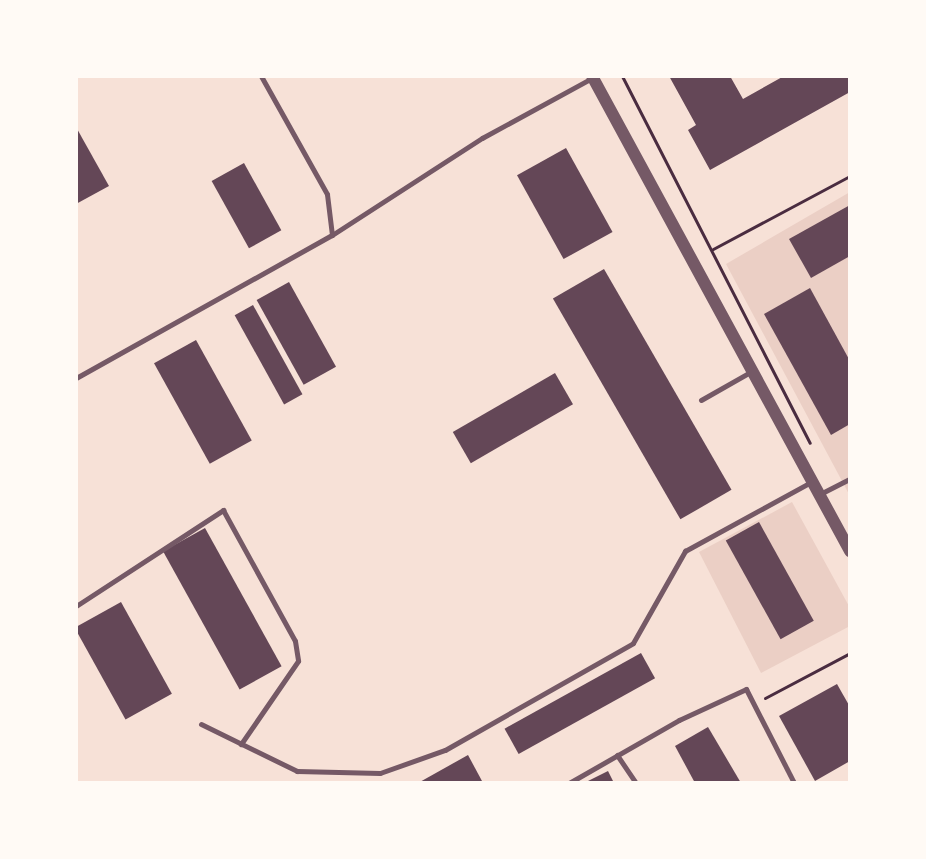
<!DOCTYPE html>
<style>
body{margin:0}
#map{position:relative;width:926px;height:859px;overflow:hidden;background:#f7e1d7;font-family:Arial,sans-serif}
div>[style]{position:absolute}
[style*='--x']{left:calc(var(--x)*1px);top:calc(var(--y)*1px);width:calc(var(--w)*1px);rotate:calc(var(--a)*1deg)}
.green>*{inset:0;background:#ebcfc5}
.building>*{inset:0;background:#644757;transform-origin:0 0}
.path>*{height:3px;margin:-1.5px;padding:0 1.5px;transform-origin:1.5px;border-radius:1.5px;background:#4a2c40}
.service>*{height:5px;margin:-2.5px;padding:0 2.5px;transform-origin:2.5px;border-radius:2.5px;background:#755966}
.tertiary>*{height:12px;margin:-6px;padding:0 6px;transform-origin:6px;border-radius:6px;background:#755966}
span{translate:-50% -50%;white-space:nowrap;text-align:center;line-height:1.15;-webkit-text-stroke:8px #fffaf5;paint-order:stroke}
.frame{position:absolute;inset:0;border:78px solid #fffaf5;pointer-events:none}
</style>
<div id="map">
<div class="green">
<i style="clip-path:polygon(850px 192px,850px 496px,726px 264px)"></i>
<i style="clip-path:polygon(792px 502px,850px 608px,850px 626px,761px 673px,699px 552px)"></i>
</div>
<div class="building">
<i style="clip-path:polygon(669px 76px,730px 76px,743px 99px,784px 76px,850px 76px,850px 92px,710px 170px,688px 130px,696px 125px)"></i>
<i style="clip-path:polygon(76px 127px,109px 186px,76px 204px)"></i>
<i style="left:566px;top:148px;width:96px;height:56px;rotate:61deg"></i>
<i style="left:244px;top:163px;width:77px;height:37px;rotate:61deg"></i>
<i style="clip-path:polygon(850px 205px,850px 256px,811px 278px,789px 239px)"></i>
<i style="left:604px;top:269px;width:255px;height:59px;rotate:60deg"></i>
<i style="left:289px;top:282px;width:97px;height:37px;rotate:61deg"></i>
<i style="clip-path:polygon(810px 288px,850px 361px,850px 424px,831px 435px,764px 314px)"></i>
<i style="left:253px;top:305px;width:102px;height:21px;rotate:61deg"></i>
<i style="left:196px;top:340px;width:115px;height:48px;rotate:61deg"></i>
<i style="left:555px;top:373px;width:36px;height:118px;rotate:60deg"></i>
<i style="left:759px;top:522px;width:113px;height:38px;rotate:61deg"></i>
<i style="left:205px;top:528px;width:158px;height:48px;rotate:61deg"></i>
<i style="left:121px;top:602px;width:105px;height:53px;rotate:61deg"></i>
<i style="left:641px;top:653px;width:29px;height:156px;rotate:61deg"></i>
<i style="clip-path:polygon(837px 684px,850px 707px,850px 761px,815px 781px,779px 716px)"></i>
<i style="clip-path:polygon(708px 727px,741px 783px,695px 783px,675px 746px)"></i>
<i style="clip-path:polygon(468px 755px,482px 781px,418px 783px)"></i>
<i style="clip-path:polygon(608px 771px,614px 783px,584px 783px)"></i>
</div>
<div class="path">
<i style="--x:622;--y:76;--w:412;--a:62.9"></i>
<i style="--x:713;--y:249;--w:155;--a:-28.1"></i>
<i style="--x:765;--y:698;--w:96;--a:-27.9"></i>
</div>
<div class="service">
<i style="--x:332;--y:235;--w:179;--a:-32.9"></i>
<i style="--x:482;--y:138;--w:125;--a:-28.6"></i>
<i style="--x:76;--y:378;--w:293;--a:-29.2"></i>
<i style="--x:332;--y:235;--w:41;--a:-97"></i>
<i style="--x:327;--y:194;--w:135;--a:-119.2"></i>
<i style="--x:701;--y:400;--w:59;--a:-29.6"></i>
<i style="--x:820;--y:494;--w:34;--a:-27"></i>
<i style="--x:76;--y:606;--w:176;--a:-33.1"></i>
<i style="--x:223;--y:510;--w:149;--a:61.2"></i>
<i style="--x:295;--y:641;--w:20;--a:81"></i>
<i style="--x:298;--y:661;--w:101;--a:124.5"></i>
<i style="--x:201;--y:724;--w:107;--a:26.1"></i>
<i style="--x:297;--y:771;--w:83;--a:1.4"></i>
<i style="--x:380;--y:773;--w:69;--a:-19.5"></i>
<i style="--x:445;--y:750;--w:216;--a:-29.6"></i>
<i style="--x:633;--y:643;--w:106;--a:-60.5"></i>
<i style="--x:685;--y:551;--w:146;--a:-28.7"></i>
<i style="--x:617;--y:755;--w:34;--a:56"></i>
<i style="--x:569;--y:783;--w:127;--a:-29.8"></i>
<i style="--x:679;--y:720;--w:74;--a:-24.8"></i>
<i style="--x:746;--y:689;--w:106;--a:62.9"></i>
</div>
<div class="tertiary">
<i style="--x:592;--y:76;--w:541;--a:61.49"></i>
</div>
<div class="frame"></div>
</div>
